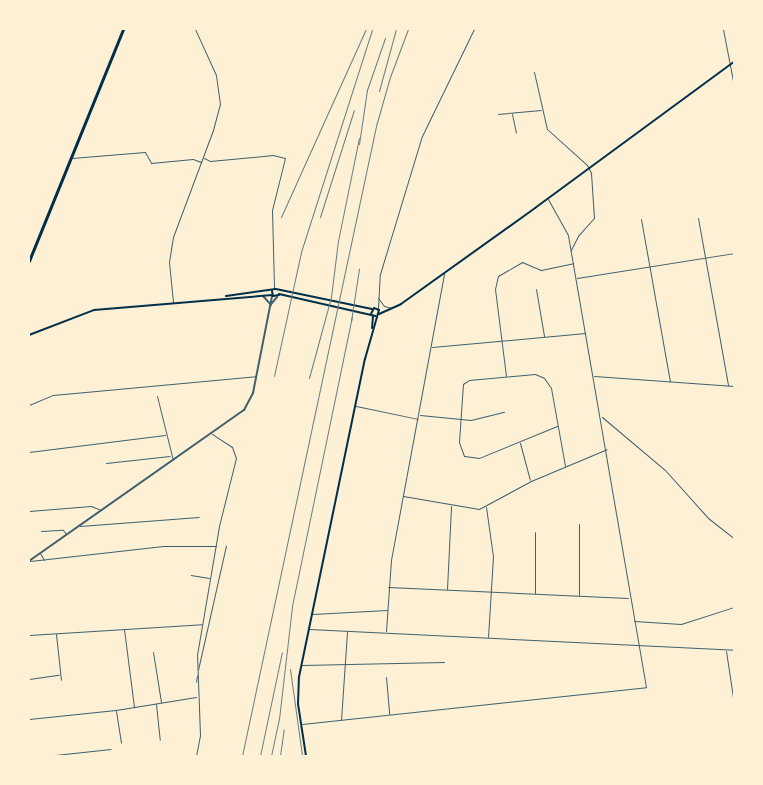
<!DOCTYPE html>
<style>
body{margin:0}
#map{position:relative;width:763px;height:785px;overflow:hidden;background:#fdf0d5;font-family:Cabin,sans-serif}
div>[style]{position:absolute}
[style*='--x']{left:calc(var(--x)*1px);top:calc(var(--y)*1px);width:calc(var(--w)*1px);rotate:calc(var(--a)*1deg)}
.service>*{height:0.5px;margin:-0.25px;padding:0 0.25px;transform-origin:0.25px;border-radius:0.25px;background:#3f606c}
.minor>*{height:1px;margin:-0.5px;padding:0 0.5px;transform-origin:0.5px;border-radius:0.5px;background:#3f606c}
.tertiary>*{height:2px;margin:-1px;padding:0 1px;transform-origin:1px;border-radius:1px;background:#3f606c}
.secondary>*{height:2px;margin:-1px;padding:0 1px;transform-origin:1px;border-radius:1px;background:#003049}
.primary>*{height:2.5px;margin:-1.25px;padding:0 1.25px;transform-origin:1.25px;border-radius:1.25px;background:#003049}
.rail>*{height:1px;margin:-0.5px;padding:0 0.5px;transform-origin:0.5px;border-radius:0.5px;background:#657d81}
span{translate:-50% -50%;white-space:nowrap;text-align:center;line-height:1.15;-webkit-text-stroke:5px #fdf0d5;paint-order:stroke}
.frame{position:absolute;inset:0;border:30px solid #fdf0d5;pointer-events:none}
</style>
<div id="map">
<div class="service">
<i style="--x:191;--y:575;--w:18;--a:9"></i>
<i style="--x:198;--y:670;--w:127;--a:-77.3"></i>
<i style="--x:196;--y:682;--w:6;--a:-81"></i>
</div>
<div class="minor">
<i style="--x:723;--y:29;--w:58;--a:79.1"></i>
<i style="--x:534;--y:72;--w:58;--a:77.2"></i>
<i style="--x:547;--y:129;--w:54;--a:42"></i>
<i style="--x:587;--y:165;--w:9;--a:63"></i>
<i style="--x:591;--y:173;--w:45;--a:86.2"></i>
<i style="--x:594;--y:218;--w:24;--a:132"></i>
<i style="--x:578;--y:236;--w:16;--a:117"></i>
<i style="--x:498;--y:114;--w:43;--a:-5.3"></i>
<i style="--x:512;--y:114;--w:19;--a:78"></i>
<i style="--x:72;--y:158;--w:73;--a:-4.7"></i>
<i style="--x:145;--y:152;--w:13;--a:61"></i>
<i style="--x:151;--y:163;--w:42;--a:-5.4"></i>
<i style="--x:193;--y:159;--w:9;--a:21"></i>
<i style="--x:204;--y:158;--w:7;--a:27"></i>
<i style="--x:210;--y:161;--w:63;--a:-5.4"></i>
<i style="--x:273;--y:155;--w:12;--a:14"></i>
<i style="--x:285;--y:158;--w:54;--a:104"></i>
<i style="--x:272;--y:210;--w:79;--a:88.5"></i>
<i style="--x:698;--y:218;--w:170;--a:79.8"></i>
<i style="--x:641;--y:219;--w:165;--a:79.9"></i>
<i style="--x:577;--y:278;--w:159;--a:-9"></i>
<i style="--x:536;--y:289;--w:48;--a:80.3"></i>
<i style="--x:378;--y:298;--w:10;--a:53"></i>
<i style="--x:384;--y:306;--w:8;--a:14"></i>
<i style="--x:173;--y:302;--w:40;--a:-95.7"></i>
<i style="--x:169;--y:262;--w:25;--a:-81"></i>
<i style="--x:173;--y:237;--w:114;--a:-69.5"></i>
<i style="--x:213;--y:130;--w:27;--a:-75"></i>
<i style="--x:220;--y:104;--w:29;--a:-98"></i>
<i style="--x:216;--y:75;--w:51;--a:-114.5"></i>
<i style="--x:378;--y:308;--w:34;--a:-87"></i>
<i style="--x:380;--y:274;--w:144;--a:-73.1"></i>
<i style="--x:422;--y:136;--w:119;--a:-64.1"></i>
<i style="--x:432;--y:347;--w:154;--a:-5.2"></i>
<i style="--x:506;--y:376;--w:88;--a:-97.2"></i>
<i style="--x:495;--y:289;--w:13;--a:-77"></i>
<i style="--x:498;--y:276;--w:28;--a:-30"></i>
<i style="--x:522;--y:262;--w:21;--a:23"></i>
<i style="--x:541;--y:270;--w:33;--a:-12"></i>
<i style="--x:594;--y:376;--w:140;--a:4.1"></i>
<i style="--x:157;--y:396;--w:66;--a:76"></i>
<i style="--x:29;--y:405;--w:26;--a:-23"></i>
<i style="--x:53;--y:395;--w:204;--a:-5.3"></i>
<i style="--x:356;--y:406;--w:63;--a:11.8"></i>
<i style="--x:420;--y:415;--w:51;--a:5.6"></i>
<i style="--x:471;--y:420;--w:34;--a:-14"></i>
<i style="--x:602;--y:417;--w:82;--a:40.1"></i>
<i style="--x:665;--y:470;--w:64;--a:48.1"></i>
<i style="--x:708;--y:518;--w:33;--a:38"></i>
<i style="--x:557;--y:426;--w:84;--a:157.7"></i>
<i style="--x:479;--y:458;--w:15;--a:-172"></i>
<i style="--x:464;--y:456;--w:15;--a:-110"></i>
<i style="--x:459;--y:442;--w:58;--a:-86.1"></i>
<i style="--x:463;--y:384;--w:7;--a:-34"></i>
<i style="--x:469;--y:380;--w:66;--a:-5.2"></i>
<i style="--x:535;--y:374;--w:10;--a:24"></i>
<i style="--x:544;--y:378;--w:12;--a:55"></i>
<i style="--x:551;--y:388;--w:79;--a:79.8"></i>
<i style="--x:520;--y:443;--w:38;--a:75"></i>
<i style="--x:29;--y:452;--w:137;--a:-7.1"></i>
<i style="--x:106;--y:463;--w:64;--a:-6.2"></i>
<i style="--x:403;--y:496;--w:77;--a:9.7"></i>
<i style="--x:479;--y:509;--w:59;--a:-28.3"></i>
<i style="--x:531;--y:481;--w:82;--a:-22.8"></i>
<i style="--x:486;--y:507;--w:49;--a:81.9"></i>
<i style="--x:493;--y:556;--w:81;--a:93.5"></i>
<i style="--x:29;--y:511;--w:62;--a:-4.6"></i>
<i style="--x:91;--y:506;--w:11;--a:22"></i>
<i style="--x:80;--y:526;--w:119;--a:-4.3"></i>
<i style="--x:41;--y:531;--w:22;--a:-3"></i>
<i style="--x:63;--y:530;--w:5;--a:53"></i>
<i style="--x:40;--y:553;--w:8;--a:60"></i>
<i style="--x:30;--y:561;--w:134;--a:-6.4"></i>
<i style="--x:163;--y:546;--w:53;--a:0"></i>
<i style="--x:388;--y:587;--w:240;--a:2.6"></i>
<i style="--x:447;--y:589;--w:83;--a:-87.2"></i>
<i style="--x:535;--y:593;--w:61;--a:-90"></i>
<i style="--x:579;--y:595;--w:71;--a:-90"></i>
<i style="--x:313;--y:614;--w:74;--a:-3.1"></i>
<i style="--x:634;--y:621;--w:47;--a:3.7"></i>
<i style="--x:681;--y:624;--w:56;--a:-17.8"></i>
<i style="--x:124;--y:629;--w:79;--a:82.7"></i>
<i style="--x:309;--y:629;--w:426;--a:2.8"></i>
<i style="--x:386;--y:631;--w:71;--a:-86"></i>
<i style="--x:391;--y:560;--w:292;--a:-79.5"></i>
<i style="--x:56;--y:634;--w:46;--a:83.8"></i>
<i style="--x:29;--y:635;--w:173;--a:-3.6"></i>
<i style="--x:726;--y:651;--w:54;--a:81.4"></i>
<i style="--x:153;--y:652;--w:51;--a:80.9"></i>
<i style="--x:302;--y:665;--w:142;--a:-1.2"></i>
<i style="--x:386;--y:677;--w:37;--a:85"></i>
<i style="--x:29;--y:679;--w:30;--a:-8"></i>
<i style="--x:156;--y:704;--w:36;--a:84"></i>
<i style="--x:116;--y:711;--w:32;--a:81"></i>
<i style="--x:29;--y:719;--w:87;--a:-5.9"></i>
<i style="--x:116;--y:710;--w:81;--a:-9.2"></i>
<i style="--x:341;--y:720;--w:89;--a:-86.1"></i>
<i style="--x:302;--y:724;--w:346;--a:-6.1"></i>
<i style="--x:646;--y:687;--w:459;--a:-99.8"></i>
<i style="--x:568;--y:235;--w:41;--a:-119.1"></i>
<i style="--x:46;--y:756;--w:65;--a:-6.1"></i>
<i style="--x:196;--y:756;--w:21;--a:-79"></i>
<i style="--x:200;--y:735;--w:80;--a:-92.1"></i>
<i style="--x:197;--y:655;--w:131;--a:-80.3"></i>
<i style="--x:219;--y:526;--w:70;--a:-76"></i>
<i style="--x:236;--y:458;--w:12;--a:-110"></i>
<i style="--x:232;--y:447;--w:24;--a:-147"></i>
</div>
<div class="tertiary">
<i style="--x:263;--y:296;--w:12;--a:48"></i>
<i style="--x:272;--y:303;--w:8;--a:-50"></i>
<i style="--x:29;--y:561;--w:263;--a:-35.1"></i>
<i style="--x:244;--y:410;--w:19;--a:-62"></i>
<i style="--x:253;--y:393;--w:99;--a:-78.9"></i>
</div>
<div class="secondary">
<i style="--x:272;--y:291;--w:5;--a:79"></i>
<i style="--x:273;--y:296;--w:6;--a:-9"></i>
<i style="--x:279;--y:294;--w:99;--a:12.8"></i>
<i style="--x:226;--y:296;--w:50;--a:-8"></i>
<i style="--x:276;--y:289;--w:98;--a:11.8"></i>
<i style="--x:379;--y:314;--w:24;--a:-24"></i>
<i style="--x:401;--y:304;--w:165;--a:-35.6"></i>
<i style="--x:535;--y:208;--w:247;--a:-36.3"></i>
<i style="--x:372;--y:328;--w:12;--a:-85"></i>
<i style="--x:29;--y:335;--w:70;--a:-21"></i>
<i style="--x:94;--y:310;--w:179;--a:-4.8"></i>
<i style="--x:306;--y:756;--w:53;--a:-98.7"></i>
<i style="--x:298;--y:704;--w:27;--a:-88"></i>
<i style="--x:299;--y:677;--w:325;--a:-78.3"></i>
<i style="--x:365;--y:359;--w:51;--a:-74.1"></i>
<i style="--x:379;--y:310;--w:5;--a:-158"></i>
<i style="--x:374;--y:308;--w:7;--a:117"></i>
</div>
<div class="primary">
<i style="--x:29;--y:261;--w:250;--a:-67.9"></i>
</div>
<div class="rail">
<i style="--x:379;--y:91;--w:64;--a:-74.7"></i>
<i style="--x:359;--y:144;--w:55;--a:-81.6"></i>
<i style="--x:367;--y:90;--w:55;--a:-70.9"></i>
<i style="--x:281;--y:217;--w:206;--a:-65.7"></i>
<i style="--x:320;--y:217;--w:112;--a:-72.4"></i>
<i style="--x:351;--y:321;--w:53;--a:-81.3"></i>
<i style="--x:274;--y:376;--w:127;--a:-77.7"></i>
<i style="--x:301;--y:252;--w:234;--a:-72.3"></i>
<i style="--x:309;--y:378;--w:84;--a:-74.8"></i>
<i style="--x:331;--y:297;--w:56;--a:-82.9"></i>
<i style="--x:338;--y:241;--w:105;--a:-78.5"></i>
<i style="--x:290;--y:669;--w:88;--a:82.1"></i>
<i style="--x:242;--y:756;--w:644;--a:-77.99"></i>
<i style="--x:376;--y:126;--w:51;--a:-74.1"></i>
<i style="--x:390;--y:77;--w:51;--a:-69.4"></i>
<i style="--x:260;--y:756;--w:106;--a:-78.1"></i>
<i style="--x:271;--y:756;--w:38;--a:-78"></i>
<i style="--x:279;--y:719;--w:114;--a:-83.4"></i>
<i style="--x:292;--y:606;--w:296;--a:-78.3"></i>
<i style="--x:280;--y:756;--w:27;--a:-82"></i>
</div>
<div class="frame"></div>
</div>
